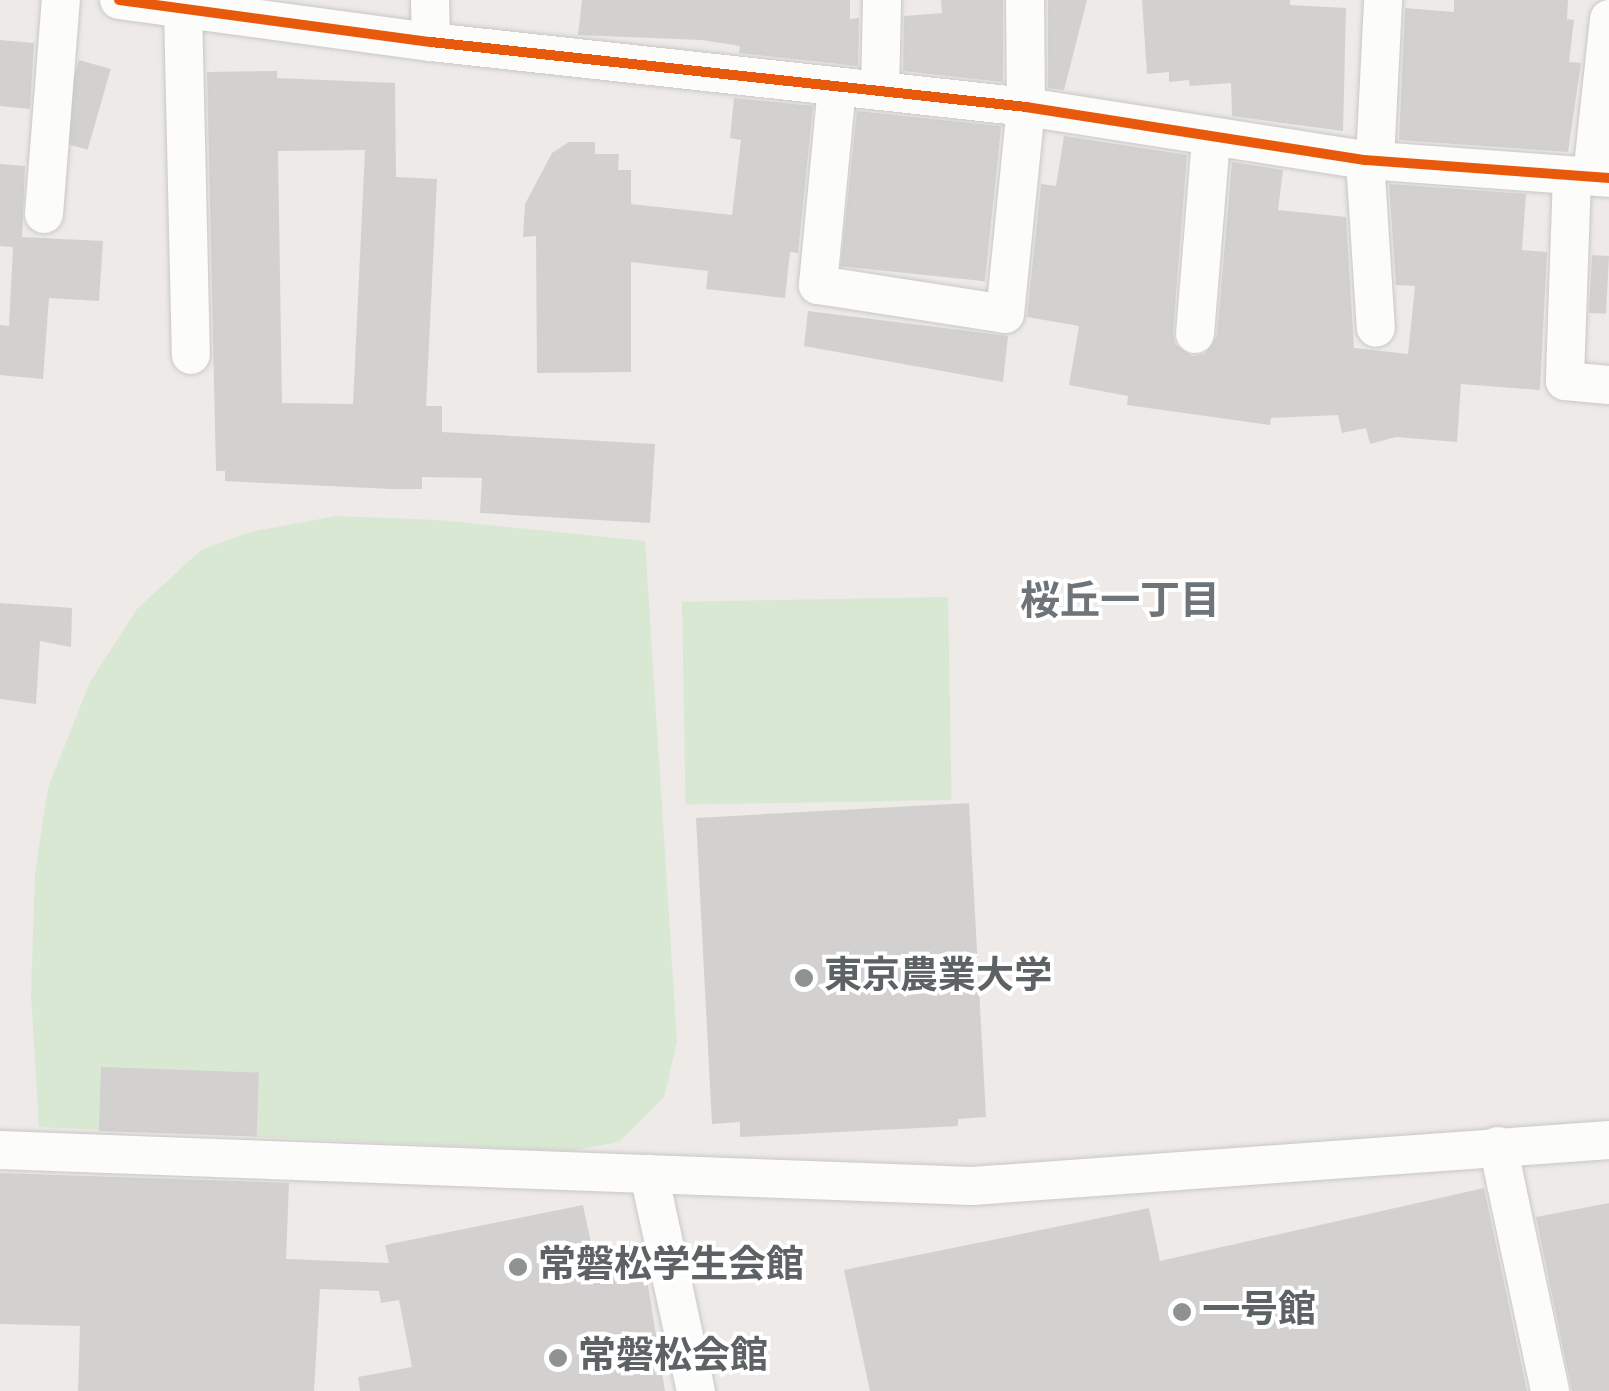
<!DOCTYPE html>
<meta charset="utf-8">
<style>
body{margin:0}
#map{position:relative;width:1609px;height:1391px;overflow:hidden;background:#edeae7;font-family:"Alegreya Sans","Noto Sans JP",sans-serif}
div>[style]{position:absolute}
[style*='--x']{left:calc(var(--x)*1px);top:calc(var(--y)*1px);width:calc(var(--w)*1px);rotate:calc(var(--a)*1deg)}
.green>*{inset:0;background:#d9e8d3;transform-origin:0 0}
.building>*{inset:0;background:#d3d1d0;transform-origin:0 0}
.roads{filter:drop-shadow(0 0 2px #c9c8c8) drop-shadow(0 0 2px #c9c8c8)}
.minor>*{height:38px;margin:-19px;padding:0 19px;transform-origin:19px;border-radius:19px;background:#fcfcfb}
.cycleway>*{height:10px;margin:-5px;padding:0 5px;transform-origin:5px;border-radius:5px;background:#e8590c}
.dots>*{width:28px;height:28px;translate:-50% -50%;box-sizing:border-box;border:5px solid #fff;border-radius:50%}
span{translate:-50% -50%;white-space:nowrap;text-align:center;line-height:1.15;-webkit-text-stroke:8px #fff;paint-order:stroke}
.poi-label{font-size:38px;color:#5d6265;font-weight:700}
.left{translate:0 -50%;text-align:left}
.neighbourhood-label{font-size:40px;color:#6e7477;font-weight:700}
</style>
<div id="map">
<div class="green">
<i style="clip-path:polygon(336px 516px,438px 520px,645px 541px,677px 1042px,664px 1097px,619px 1142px,570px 1151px,39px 1127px,31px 995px,35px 874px,48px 788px,90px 682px,137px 609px,201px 550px,250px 532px)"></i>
<i style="left:948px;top:597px;width:203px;height:266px;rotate:89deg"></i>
</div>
<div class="building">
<i style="clip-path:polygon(582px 0,850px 0,850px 19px,859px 18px,858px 66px,739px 53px,740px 46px,702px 40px,578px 35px)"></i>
<i style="clip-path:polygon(941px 0,1003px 0,1003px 82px,903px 71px,904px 16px,942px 13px)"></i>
<i style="clip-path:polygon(1048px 0,1087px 0,1064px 90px,1048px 88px)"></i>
<i style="clip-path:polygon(1142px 0,1290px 0,1290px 5px,1346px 8px,1343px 131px,1232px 116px,1231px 83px,1190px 86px,1189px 80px,1169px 82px,1169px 72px,1147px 74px)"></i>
<i style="clip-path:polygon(1454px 0,1568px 0,1567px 19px,1574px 20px,1569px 62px,1581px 63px,1568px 152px,1399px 140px,1405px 8px,1454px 12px)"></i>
<i style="clip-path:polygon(0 40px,34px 43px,30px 109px,0 106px)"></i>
<i style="left:79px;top:60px;width:33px;height:84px;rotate:16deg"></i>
<i style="clip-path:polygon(evenodd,277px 71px,277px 78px,395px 83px,396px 177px,437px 179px,426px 406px,442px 406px,442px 432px,655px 444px,650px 523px,480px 513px,482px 478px,422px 477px,422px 489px,392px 489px,225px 481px,225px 471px,216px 471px,207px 72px,277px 71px,365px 150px,353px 404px,282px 403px,278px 151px,365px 150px)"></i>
<i style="clip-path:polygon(734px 98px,813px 106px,798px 253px,790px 252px,785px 298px,706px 289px,708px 271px,631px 262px,631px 372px,537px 373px,536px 236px,523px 237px,525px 204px,552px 153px,569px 142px,595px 142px,595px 154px,619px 154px,618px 170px,631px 170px,631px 204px,732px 215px,741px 140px,730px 138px)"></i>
<i style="left:857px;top:111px;width:145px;height:156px;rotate:6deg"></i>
<i style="clip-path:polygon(1064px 136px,1187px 155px,1173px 332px,1175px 344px,1192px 356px,1205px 354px,1217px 336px,1232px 162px,1283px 170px,1278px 210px,1346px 217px,1354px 348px,1408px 354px,1415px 286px,1396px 285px,1389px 184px,1526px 194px,1522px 250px,1547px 252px,1540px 390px,1461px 384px,1457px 442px,1396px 437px,1370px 444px,1366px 428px,1342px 433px,1338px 415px,1271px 418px,1270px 425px,1127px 405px,1128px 396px,1069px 385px,1079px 326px,1027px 317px,1041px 184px,1056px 186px)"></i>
<i style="clip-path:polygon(0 164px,25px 166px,22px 237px,103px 241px,99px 301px,49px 298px,43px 379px,0 375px,0 325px,9px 326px,13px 247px,0 246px)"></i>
<i style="left:1592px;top:255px;width:17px;height:58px;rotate:3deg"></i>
<i style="clip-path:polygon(808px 311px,1008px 336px,1003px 382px,804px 346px)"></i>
<i style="clip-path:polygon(0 603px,72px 608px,71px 647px,40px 641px,36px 704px,0 699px)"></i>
<i style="clip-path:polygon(969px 803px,986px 1117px,958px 1119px,958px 1126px,740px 1137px,740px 1122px,712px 1124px,696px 818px)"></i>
<i style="left:101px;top:1067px;width:158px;height:64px;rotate:2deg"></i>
<i style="clip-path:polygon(0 1173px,289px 1183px,286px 1259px,389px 1263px,385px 1245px,583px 1205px,593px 1252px,641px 1242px,665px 1391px,360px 1391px,358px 1377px,412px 1367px,399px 1300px,381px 1303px,379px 1291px,320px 1289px,314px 1391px,78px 1391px,80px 1326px,0 1324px)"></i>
<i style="clip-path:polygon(1484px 1188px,1527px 1391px,870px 1391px,844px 1270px,1149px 1208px,1160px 1261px)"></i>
<i style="clip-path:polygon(1609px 1203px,1609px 1391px,1572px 1391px,1536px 1217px)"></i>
</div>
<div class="roads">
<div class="minor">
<i style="--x:119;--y:0;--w:315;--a:7.7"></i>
<i style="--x:431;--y:42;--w:599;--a:6.23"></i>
<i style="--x:1026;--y:107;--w:343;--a:8.9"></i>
<i style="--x:1365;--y:160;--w:245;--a:4.2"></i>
<i style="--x:430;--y:0;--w:42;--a:88.6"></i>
<i style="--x:183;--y:9;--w:346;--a:88.7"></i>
<i style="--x:837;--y:87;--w:199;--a:95.5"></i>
<i style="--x:818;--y:285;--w:189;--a:8.8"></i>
<i style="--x:1005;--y:314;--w:208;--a:-84.2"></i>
<i style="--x:1026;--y:107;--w:107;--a:-90.5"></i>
<i style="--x:880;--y:91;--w:91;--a:-88.7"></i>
<i style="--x:1365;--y:160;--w:168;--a:86.3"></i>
<i style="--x:1375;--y:160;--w:160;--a:-87.1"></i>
<i style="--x:1572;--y:176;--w:205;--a:92"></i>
<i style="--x:1565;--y:381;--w:44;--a:5.2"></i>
<i style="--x:1592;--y:176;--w:158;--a:-83.8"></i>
<i style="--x:44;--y:214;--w:215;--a:-85.5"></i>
<i style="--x:1195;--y:334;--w:195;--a:-85.3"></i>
<i style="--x:1498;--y:1146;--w:250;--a:78"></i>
<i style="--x:0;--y:1150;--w:973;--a:2.12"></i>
<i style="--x:972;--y:1186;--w:639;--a:-4.13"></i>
<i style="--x:649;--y:1174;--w:222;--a:77.8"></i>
</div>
</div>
<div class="cycleway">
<i style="--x:119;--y:0;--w:315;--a:7.7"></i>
<i style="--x:431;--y:42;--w:599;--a:6.23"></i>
<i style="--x:1026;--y:107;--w:343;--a:8.9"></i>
<i style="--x:1365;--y:160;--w:245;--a:4.2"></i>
</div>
<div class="dots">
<i style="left:804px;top:978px;background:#8f9292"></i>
<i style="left:518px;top:1267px;background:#8f9292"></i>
<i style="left:1182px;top:1312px;background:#8f9292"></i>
<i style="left:558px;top:1358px;background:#8f9292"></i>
</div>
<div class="poi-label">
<span class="left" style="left:824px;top:978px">東京農業大学</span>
<span class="left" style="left:538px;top:1267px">常磐松学生会館</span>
<span class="left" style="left:1202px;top:1312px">一号館</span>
<span class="left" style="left:578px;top:1358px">常磐松会館</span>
</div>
<div class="neighbourhood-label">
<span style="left:1120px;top:602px">桜丘一丁目</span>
</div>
</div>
